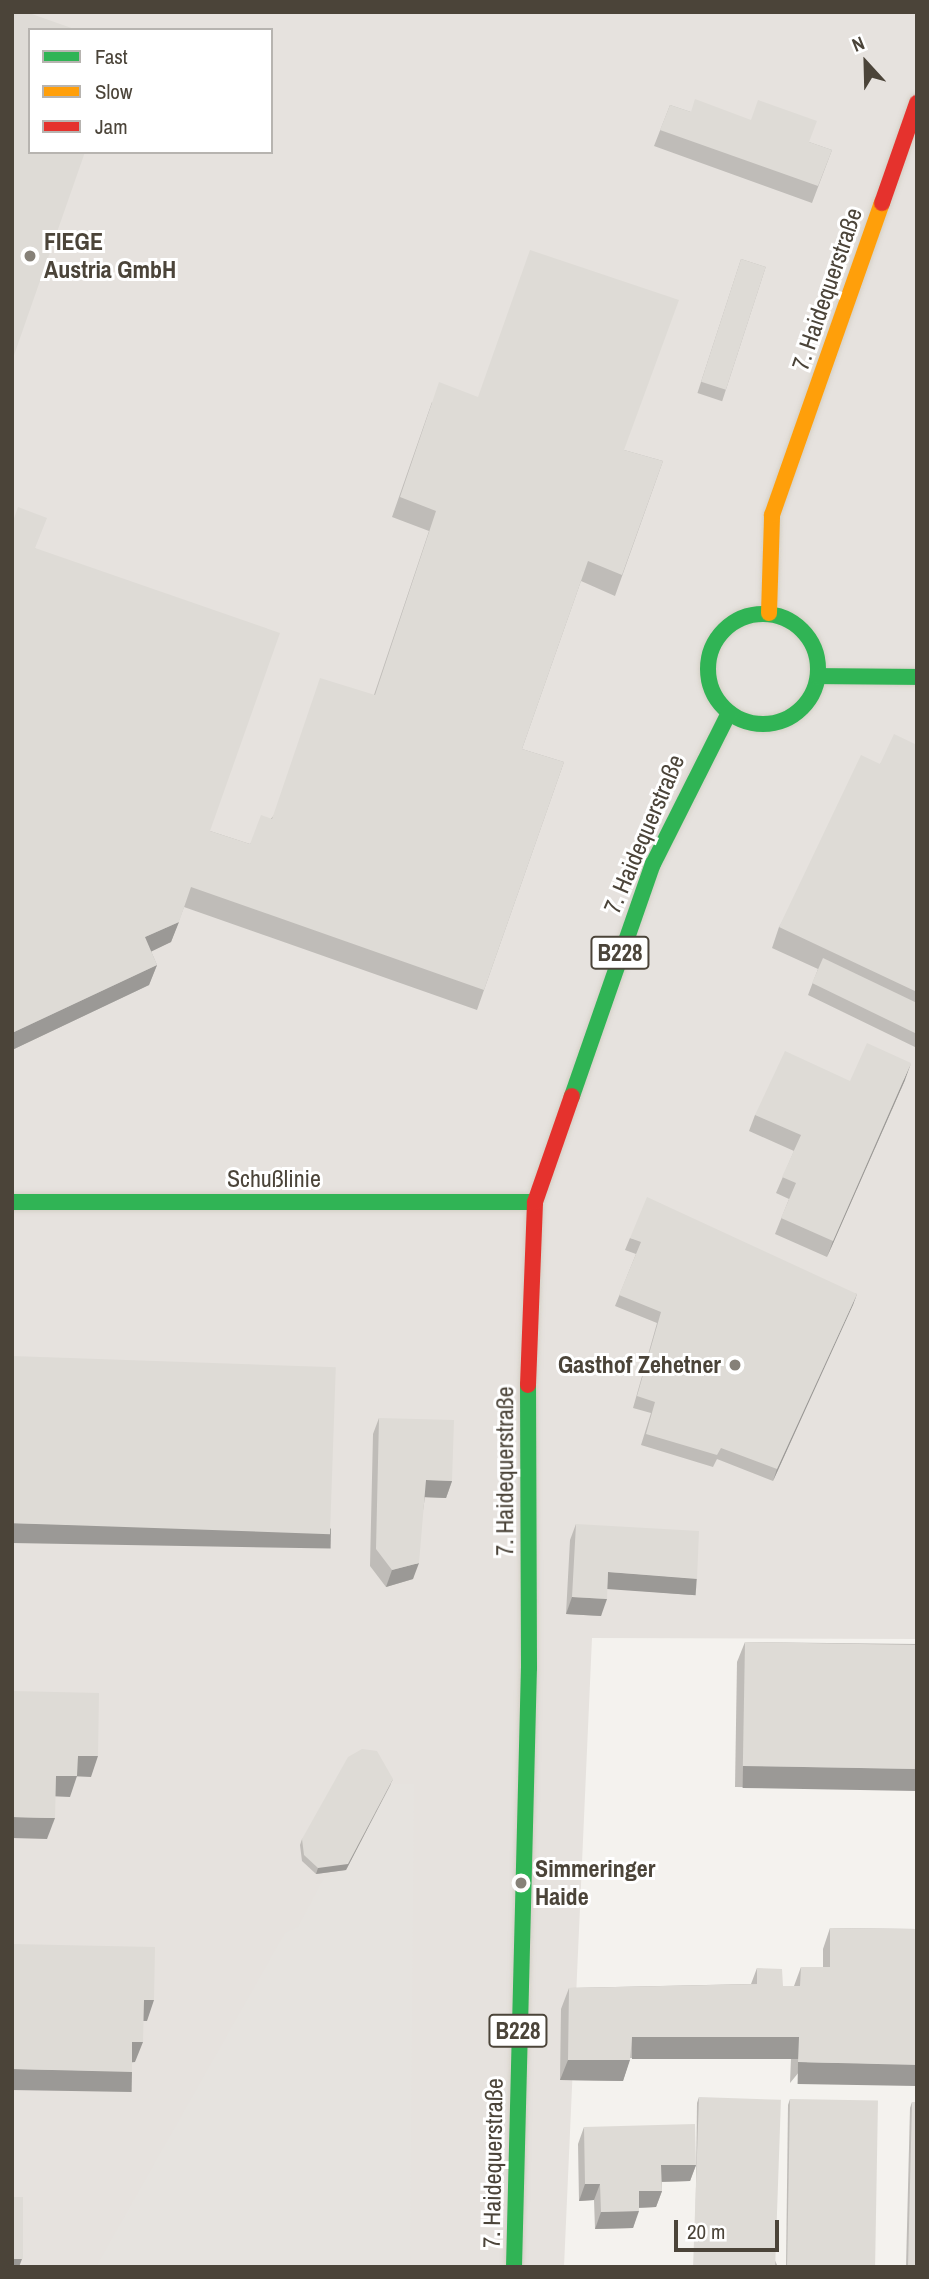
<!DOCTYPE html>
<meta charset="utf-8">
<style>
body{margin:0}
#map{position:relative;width:929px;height:2279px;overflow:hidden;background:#f4f2ee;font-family:"Archivo Narrow",sans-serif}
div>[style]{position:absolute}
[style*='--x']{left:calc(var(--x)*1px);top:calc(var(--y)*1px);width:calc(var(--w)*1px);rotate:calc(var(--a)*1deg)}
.industrial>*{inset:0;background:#e6e2de}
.parking>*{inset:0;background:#e6e3df}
.roads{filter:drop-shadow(0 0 2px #d3cfc5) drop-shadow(0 0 2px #d3cfc5)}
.fast>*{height:16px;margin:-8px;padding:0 8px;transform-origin:8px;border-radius:8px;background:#30b455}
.fast>.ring{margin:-8px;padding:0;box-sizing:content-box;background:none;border:16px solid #30b455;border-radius:50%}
.slow>*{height:16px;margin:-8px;padding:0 8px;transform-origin:8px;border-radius:8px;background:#ff9f0a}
.jam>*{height:16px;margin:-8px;padding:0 8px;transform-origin:8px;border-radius:8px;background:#e5322d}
.wall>*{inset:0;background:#bfbcb8;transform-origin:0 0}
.shaded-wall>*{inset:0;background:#9b9996;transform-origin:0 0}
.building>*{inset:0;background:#dedbd6;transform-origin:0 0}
.dots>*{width:19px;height:19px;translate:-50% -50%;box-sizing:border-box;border:4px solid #fff;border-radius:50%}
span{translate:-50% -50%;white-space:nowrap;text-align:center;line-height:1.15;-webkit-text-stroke:6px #fff;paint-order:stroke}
.shield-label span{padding:2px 5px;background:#fff;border:2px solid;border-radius:5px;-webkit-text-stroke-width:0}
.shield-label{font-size:23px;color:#4b4439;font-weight:700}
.poi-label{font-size:24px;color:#4b4439;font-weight:700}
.left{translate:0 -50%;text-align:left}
.right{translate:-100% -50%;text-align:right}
.street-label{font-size:24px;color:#4b4439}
.frame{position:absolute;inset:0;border:14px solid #4b4439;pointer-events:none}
.legend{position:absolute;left:28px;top:28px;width:245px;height:126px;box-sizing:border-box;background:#fff;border:2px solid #b7b4b0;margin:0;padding:9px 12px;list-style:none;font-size:21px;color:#4b4439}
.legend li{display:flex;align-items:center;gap:14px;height:35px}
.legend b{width:35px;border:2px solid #b7b4b0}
.north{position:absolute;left:831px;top:28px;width:70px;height:70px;-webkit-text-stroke:5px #fff;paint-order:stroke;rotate:338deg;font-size:19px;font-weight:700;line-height:28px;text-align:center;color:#4b4439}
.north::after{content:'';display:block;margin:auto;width:24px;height:32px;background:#4b4439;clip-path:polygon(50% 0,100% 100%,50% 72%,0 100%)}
.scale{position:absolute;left:674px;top:2220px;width:105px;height:32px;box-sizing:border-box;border:4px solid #4b4439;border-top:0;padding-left:9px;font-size:21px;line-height:24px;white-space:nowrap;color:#4b4439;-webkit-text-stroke:5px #fff;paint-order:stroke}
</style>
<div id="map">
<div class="industrial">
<i style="clip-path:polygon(evenodd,12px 12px,917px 12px,917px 1639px,592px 1638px,564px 2267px,12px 2267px,12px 12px,30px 30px,271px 30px,271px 152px,30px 152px,30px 30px)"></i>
</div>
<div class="parking">
<i style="clip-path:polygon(391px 1784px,414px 1784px,410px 2267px,96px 2267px,285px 1933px,298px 1927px,324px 1878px,346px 1870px)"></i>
</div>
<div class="roads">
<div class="fast">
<i class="ring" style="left:708px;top:614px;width:94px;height:94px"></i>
<i style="--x:818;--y:676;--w:99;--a:0.6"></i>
<i style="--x:572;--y:1096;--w:246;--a:-70.8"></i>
<i style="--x:653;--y:864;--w:169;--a:-63.3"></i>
<i style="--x:12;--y:1202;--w:523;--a:0"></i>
<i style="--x:514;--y:2267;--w:599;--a:-88.57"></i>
<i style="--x:529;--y:1668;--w:283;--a:-90.2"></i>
</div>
<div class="slow">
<i style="--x:769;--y:613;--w:98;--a:-88.2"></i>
<i style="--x:772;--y:515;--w:331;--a:-70.6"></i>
</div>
<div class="jam">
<i style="--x:882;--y:203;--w:106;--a:-70.7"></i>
<i style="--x:528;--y:1385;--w:183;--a:-87.8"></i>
<i style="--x:535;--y:1202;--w:112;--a:-70.8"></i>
</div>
</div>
<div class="wall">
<i style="clip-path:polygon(670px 105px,691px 112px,809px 142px,832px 150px,812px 203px,654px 146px)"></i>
<i style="left:741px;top:259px;width:26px;height:141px;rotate:18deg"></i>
<i style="clip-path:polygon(478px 397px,624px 450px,663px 461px,615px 596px,581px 581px,522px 749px,564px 762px,477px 1010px,184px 907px,171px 942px,151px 951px,157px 965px,149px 985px,12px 1050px,12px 523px,35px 548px,210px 831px,250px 844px,374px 695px,429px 531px,392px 517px,432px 402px)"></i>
<i style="clip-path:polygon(917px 745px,917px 1048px,808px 995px,818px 969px,772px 948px,779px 927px,880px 764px)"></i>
<i style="clip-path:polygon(905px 1080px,827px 1257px,775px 1234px,789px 1199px,776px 1193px,794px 1151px,749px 1131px,755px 1115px,850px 1081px)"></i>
<i style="clip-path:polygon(630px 1238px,857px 1294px,773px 1481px,717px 1459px,713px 1467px,641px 1445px,651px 1413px,633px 1408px,657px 1323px,615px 1306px,636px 1254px,625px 1250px)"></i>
<i style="clip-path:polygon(379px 1418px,452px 1481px,446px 1498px,425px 1497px,413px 1579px,386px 1587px,370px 1566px,373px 1434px)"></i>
<i style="clip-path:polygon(576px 1524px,691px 1595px,607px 1588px,601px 1616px,566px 1614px,570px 1540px)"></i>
<i style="clip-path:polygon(745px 1642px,917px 1644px,917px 1789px,735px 1787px,737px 1662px)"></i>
<i style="clip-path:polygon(391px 1784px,346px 1870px,316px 1874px,302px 1861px,300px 1845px,302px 1839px)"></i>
<i style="clip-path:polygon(830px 1928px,917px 1929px,790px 2083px,791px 2058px,630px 2058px,623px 2081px,560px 2080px,561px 2009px,569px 1988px,751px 1984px,757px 1968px,783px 1986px,794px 1986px,801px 1967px,823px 1967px,823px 1949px)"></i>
<i style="clip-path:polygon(699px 2097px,778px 2267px,695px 2267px,697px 2103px)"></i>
<i style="clip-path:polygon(790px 2099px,875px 2267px,786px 2267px,788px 2105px)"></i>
<i style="clip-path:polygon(912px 2102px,917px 2267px,906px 2267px,910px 2108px)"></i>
<i style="clip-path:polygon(584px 2127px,696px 2165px,690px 2181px,662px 2182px,662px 2191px,656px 2207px,639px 2208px,633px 2228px,595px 2229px,594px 2200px,579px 2201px,578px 2144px)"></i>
</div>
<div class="shaded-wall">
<i style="clip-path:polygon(179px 922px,171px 942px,138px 958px,145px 937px)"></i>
<i style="clip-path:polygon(157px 965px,149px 985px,12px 1050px,12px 1033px)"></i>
<i style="clip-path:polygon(911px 1063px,905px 1080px,827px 1257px,833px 1241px)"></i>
<i style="clip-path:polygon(857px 1294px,853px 1305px,773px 1481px,777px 1469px)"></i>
<i style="clip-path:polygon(426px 1480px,452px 1481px,446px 1498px,420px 1497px)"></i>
<i style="left:12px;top:1523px;width:319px;height:20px;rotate:1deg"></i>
<i style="clip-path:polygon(419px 1563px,413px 1579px,386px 1587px,392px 1570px)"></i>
<i style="left:608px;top:1572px;width:89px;height:17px;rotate:4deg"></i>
<i style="clip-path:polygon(572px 1597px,607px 1599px,601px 1616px,566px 1614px)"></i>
<i style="clip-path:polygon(78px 1756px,98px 1756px,91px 1777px,70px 1776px)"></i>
<i style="left:743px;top:1766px;width:174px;height:22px;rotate:1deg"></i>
<i style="clip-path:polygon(56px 1776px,77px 1776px,70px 1797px,48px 1796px)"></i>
<i style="clip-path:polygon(393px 1779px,346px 1870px,316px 1874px,318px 1868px)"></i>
<i style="clip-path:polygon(12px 1817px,55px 1818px,47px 1839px,12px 1838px)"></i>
<i style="clip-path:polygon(144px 2000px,154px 2000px,147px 2021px,137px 2021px)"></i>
<i style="left:632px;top:2037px;width:167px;height:22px"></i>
<i style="clip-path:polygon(132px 2042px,143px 2042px,135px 2062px,125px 2063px)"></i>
<i style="clip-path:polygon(568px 2060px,630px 2060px,623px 2081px,560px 2080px)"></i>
<i style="left:798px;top:2062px;width:119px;height:22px;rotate:1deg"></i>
<i style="left:12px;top:2069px;width:120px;height:21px;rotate:1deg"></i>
<i style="clip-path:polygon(661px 2165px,696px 2165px,690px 2181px,655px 2182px)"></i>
<i style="clip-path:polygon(585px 2184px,600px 2184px,594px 2200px,579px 2201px)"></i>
<i style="clip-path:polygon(639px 2191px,662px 2191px,656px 2207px,633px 2208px)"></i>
<i style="clip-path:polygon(639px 2211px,633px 2228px,595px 2229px,601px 2212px)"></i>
<i style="clip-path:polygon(12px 2259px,22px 2259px,19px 2267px,12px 2267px)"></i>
</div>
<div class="building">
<i style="clip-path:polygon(12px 12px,26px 12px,77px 30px,30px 30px,30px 152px,85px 152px,12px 361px)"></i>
<i style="clip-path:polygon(695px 99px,751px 120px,758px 100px,817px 121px,809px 142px,832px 150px,818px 186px,660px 130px,670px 105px,691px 112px)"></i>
<i style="clip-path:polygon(530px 250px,679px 300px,624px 450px,663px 461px,622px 575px,588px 561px,522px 749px,564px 762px,484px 990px,191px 887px,179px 922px,145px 937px,157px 965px,12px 1033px,12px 524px,18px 507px,47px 518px,35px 548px,280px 633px,210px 831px,250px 844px,261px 815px,272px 819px,320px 678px,375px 695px,436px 511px,400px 497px,439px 382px,478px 397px)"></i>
<i style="left:741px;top:259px;width:26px;height:129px;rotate:18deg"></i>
<i style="clip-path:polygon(894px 734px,917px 745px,917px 992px,779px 927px,861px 755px,880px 764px)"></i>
<i style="clip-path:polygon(823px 958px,917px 1003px,917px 1034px,812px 983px)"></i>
<i style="clip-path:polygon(867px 1043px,911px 1063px,833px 1241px,781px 1218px,796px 1183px,782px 1177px,801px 1135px,755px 1115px,785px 1051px,850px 1081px)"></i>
<i style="clip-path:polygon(647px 1197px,857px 1294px,777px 1469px,721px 1448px,717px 1455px,646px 1434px,655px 1402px,637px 1396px,661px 1312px,619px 1295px,641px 1242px,630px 1238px)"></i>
<i style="left:12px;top:1356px;width:324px;height:167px;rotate:2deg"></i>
<i style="clip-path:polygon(379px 1418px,454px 1420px,452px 1481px,426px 1480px,419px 1563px,392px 1570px,376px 1549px)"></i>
<i style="clip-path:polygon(576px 1524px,699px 1531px,697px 1579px,608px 1572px,607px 1599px,572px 1597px)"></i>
<i style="left:745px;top:1642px;width:172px;height:124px;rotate:1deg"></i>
<i style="clip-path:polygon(12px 1691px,99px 1693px,98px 1756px,78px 1756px,77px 1776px,56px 1776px,55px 1818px,12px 1817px)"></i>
<i style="clip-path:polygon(362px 1749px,377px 1751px,393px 1779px,348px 1864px,318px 1868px,304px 1855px,302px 1839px,348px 1757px)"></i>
<i style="clip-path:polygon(830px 1928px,917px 1929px,917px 2065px,798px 2062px,799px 2037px,632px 2037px,630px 2060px,568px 2060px,569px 1988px,757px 1984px,757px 1968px,782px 1969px,783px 1986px,800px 1986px,801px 1967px,830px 1967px)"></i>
<i style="clip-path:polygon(12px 1944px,155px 1947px,154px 2000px,144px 2000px,143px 2042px,132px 2042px,132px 2072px,12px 2069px)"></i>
<i style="left:699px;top:2097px;width:82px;height:170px;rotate:2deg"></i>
<i style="left:790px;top:2099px;width:88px;height:168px;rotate:1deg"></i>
<i style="clip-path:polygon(912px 2102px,917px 2102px,917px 2267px,908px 2267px)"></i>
<i style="clip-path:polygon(695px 2124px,696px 2165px,661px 2165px,662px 2191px,639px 2191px,639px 2211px,601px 2212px,600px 2184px,585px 2184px,584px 2127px)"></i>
<i style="left:12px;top:2197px;width:11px;height:62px"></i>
</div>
<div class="dots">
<i style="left:30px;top:256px;background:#868178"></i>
<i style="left:735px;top:1365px;background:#868178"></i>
<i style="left:521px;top:1883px;background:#868178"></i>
</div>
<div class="shield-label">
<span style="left:620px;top:953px">B228</span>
<span style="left:518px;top:2031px">B228</span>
</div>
<div class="poi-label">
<span class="left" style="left:44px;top:256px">FIEGE<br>Austria GmbH</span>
<span class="right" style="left:721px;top:1365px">Gasthof Zehetner</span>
<span class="left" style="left:535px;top:1883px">Simmeringer<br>Haide</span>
</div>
<div class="street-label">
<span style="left:827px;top:289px;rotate:-71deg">7. Haidequerstraße</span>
<span style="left:644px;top:834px;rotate:-67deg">7. Haidequerstraße</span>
<span style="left:274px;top:1179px">Schußlinie</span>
<span style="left:505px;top:1471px;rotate:-90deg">7. Haidequerstraße</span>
<span style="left:493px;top:2163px;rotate:-89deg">7. Haidequerstraße</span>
</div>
<div class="frame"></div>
<ul class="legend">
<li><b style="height:9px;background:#30b455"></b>Fast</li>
<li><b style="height:9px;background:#ff9f0a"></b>Slow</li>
<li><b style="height:9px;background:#e5322d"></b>Jam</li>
</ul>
<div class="north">N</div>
<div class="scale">20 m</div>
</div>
